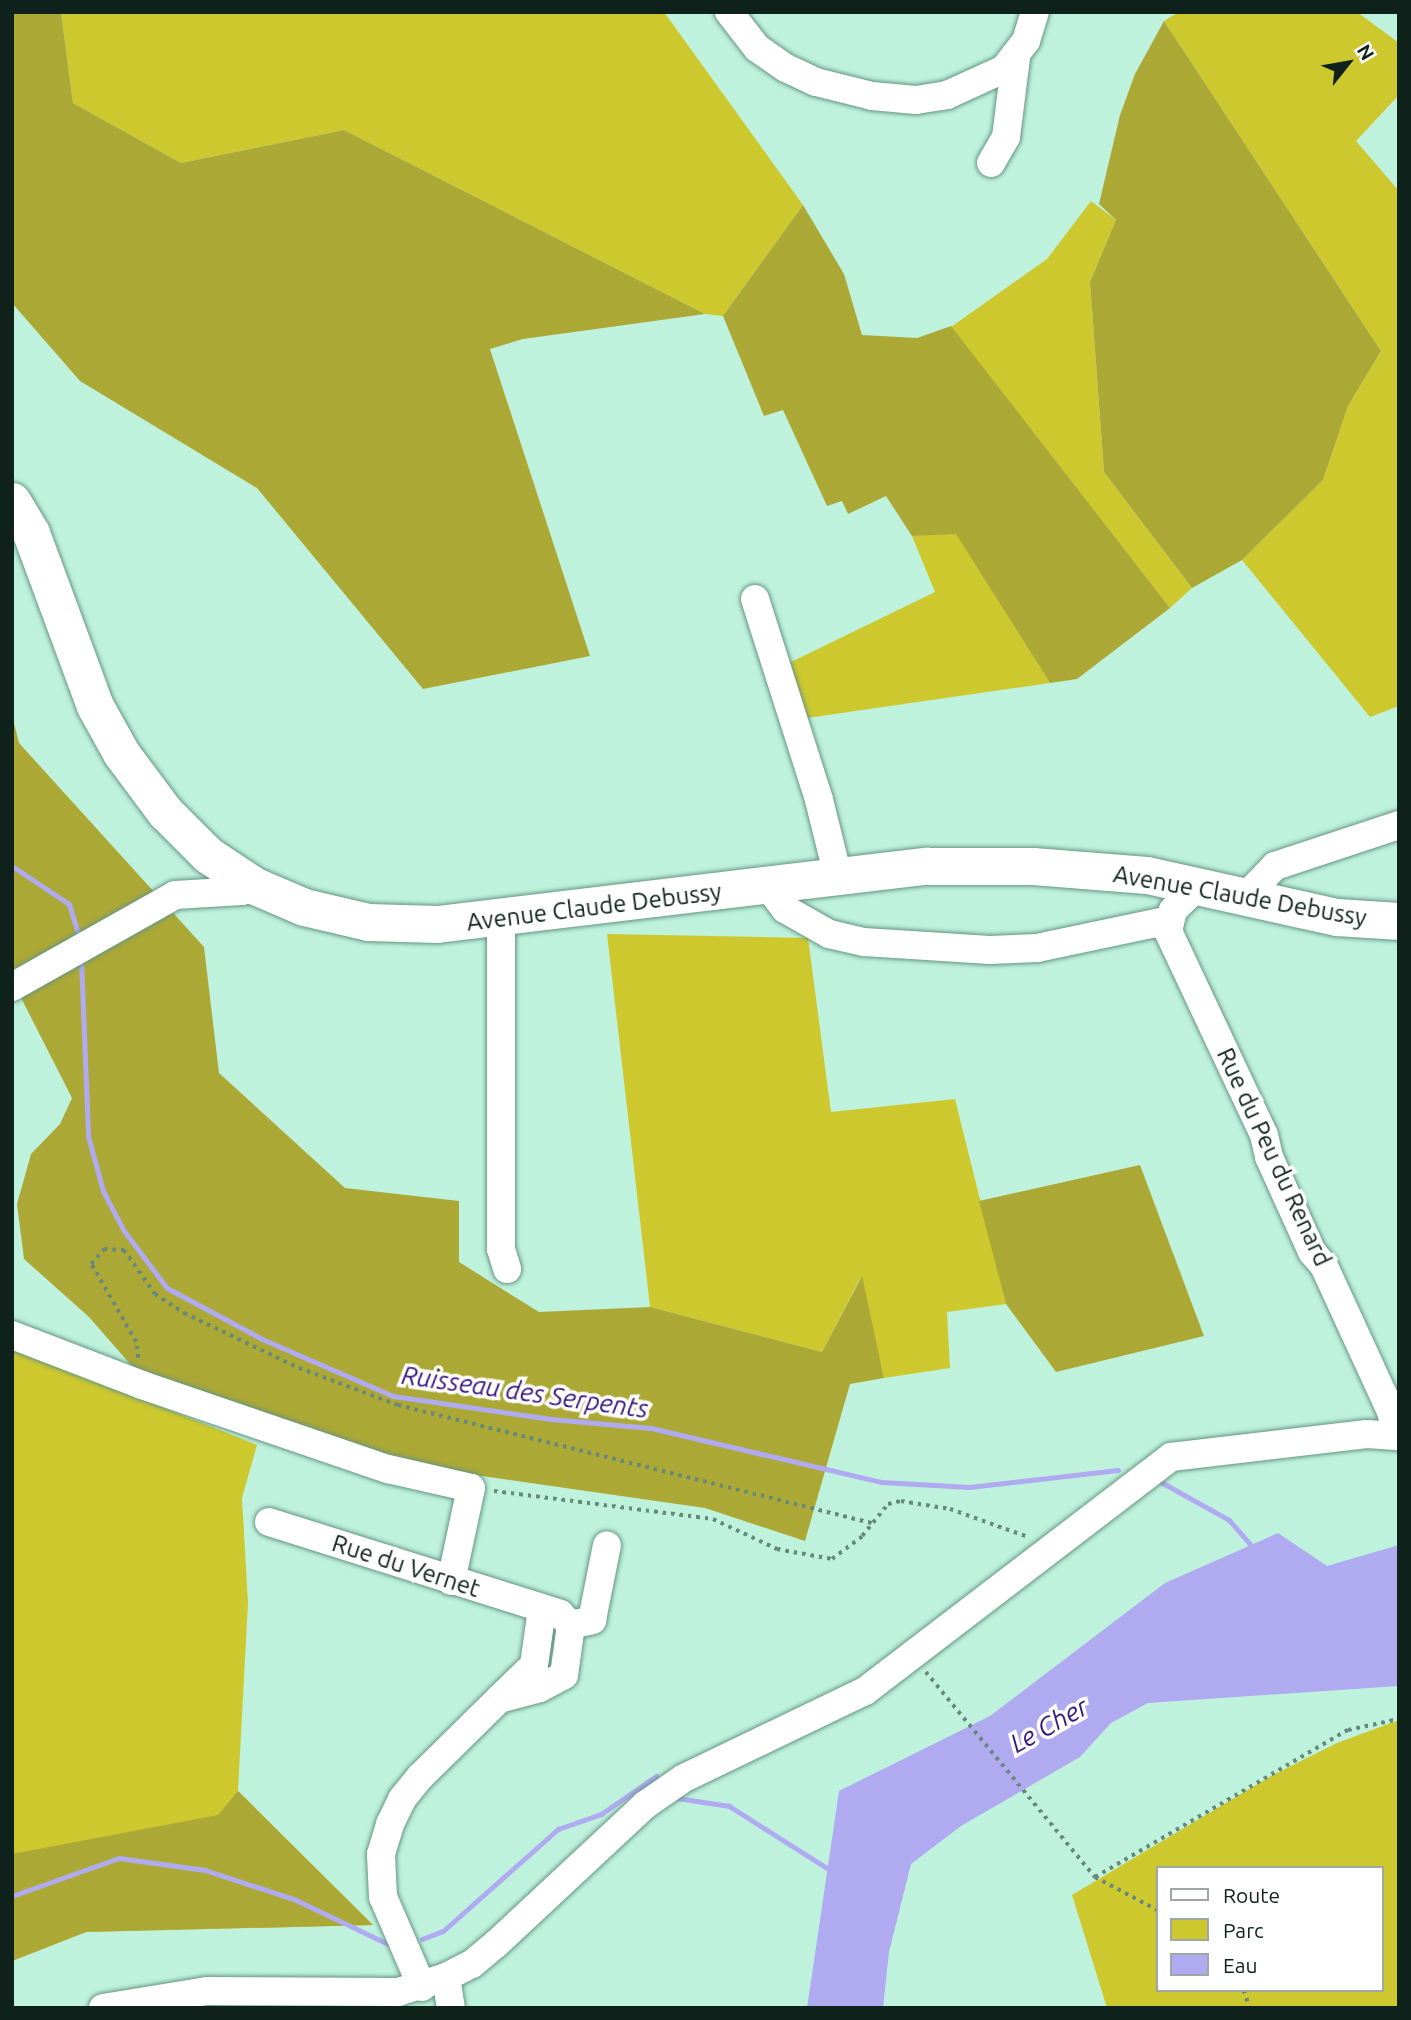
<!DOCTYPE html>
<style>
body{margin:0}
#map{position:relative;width:1411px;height:2020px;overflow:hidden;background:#bff2dd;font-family:Ubuntu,sans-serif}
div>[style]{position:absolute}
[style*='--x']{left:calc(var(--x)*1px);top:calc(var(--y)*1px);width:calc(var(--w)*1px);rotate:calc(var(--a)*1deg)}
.green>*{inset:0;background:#cdc82e}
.forest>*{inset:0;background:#aca836}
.water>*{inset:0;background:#b0aaf1}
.stream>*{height:5px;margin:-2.5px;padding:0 2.5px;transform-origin:2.5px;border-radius:2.5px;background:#b0aaf1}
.path>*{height:3.5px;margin-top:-1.75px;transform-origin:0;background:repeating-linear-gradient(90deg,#66897b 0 3.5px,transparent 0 8.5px)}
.roads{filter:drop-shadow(0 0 2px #659683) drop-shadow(0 0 2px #659683)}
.minor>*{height:28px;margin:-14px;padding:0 14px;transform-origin:14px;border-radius:14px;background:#fff}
.major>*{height:37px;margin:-18.5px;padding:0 18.5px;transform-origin:18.5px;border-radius:18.5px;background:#fff}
span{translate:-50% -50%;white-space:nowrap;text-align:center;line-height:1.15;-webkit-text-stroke:7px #fff;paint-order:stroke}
.street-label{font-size:24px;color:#0e221b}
.water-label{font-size:26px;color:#37187f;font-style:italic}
.frame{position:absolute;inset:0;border:14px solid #0e221b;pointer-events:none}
.legend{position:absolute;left:1156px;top:1866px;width:228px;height:126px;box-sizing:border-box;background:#fff;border:2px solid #9fa7a4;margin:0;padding:9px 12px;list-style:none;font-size:21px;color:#0e221b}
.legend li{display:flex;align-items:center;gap:14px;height:35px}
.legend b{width:35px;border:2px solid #9fa7a4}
.north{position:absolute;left:1313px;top:28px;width:70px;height:70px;-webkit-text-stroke:5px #fff;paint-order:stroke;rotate:59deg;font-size:19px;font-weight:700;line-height:28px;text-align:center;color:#0e221b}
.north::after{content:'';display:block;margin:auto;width:24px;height:32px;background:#0e221b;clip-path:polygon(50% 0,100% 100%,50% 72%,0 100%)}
</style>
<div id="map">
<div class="green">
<i style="clip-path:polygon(61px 12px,664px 12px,803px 205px,723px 316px,705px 314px,344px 130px,181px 163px,73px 103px)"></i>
<i style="clip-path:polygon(1179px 12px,1357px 12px,1399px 43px,1399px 95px,1356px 141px,1399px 191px,1399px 706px,1370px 717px,1242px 560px,1323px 480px,1348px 406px,1381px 351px,1164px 21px)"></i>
<i style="clip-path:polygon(1091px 201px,1116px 220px,1090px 282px,1104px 472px,1192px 588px,1170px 608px,951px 327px,1047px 259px)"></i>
<i style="clip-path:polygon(956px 533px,1050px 683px,807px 718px,789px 663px,935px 592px,912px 536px)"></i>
<i style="clip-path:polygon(607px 934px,808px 938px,831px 1112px,955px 1099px,1006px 1304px,947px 1312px,950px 1368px,884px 1378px,861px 1277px,822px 1352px,650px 1307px)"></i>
<i style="clip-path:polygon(12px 1347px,257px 1445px,242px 1498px,248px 1603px,238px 1791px,373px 1925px,86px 1932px,12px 1961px)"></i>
<i style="clip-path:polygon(evenodd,1399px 1720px,1399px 2008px,1107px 2008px,1072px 1895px,1271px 1776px,1337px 1743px,1399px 1720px,1157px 1868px,1381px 1868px,1381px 1990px,1157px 1990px,1157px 1868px)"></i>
</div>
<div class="forest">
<i style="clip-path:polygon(12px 12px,61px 12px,73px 103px,181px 163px,344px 130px,705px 314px,523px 339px,490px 349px,590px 656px,423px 689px,257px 488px,80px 381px,12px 303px)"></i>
<i style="clip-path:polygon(1164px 21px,1381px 351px,1348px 406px,1323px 480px,1242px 560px,1192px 588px,1104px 472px,1090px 282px,1116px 220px,1099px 204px,1120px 115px,1135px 74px)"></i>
<i style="clip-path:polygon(803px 205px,844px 274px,862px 335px,917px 338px,951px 326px,1170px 608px,1077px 679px,1050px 683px,956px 534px,912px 536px,886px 496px,848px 514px,842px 501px,827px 506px,783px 410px,764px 416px,723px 316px)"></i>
<i style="clip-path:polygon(12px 715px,19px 743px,204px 947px,219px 1073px,345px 1188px,459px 1201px,459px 1262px,539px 1312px,650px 1307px,822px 1352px,862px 1276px,884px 1378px,850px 1384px,805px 1541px,705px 1508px,413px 1466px,137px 1372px,89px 1317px,24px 1259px,17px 1204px,31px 1154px,60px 1124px,72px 1098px,12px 980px)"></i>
<i style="clip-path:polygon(1140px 1165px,1204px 1336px,1056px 1372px,1006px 1304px,979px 1201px)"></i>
<i style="clip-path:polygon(238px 1791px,373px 1925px,86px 1932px,12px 1961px,12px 1854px,218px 1815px)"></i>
</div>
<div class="water">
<i style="clip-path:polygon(1278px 1533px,1327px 1566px,1399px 1545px,1399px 1686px,1148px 1703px,1111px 1723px,1080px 1757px,961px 1826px,911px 1864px,889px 1952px,883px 2008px,807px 2008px,839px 1791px,990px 1716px,1165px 1583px)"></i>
</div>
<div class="stream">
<i style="--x:12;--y:866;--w:69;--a:33.7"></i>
<i style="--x:69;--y:904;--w:37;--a:73"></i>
<i style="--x:81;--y:959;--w:177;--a:87.7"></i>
<i style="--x:88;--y:1136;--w:57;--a:74.7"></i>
<i style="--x:103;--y:1191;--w:45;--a:62.3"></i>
<i style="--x:124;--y:1231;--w:71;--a:53"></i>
<i style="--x:167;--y:1288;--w:108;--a:28.2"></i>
<i style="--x:262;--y:1339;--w:143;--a:23.5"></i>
<i style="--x:393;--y:1396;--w:160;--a:8.3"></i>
<i style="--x:551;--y:1419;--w:100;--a:5.1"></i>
<i style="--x:651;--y:1428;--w:237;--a:13.2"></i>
<i style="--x:882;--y:1482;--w:87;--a:3.3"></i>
<i style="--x:969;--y:1487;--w:150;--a:-6.5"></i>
<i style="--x:1159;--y:1481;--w:80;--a:29.1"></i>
<i style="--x:1229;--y:1520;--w:40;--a:49"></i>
<i style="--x:677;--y:1798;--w:53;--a:8.7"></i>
<i style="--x:729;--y:1806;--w:123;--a:32.4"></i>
<i style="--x:12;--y:1896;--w:114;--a:-19.6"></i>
<i style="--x:119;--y:1858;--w:87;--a:7.9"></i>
<i style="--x:205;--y:1870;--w:96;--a:18.2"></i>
<i style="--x:296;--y:1900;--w:106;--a:25.6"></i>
<i style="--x:422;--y:1939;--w:22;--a:-21"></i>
<i style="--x:443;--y:1931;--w:154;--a:-41.6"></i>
<i style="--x:558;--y:1829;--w:46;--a:-19.2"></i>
<i style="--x:601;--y:1814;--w:67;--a:-34.6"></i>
</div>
<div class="path">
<i style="--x:138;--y:1358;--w:16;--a:-97"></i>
<i style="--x:136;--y:1342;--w:90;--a:-120"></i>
<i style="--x:91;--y:1264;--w:20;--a:-49"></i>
<i style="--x:104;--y:1249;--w:20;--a:3"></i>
<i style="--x:124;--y:1250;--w:54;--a:54.8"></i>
<i style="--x:155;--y:1294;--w:35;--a:33"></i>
<i style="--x:184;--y:1313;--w:127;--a:25.6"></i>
<i style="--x:299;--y:1368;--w:106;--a:20.5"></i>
<i style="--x:398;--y:1405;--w:489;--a:14"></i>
<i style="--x:494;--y:1491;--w:221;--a:7.3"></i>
<i style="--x:713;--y:1519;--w:71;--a:25.1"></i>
<i style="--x:777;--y:1549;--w:56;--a:10.3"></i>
<i style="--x:832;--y:1559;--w:38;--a:-37"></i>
<i style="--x:862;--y:1536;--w:41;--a:-50.9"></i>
<i style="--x:888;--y:1504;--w:13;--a:-13"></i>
<i style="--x:901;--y:1501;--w:50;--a:9.3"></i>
<i style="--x:950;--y:1509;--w:83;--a:19.7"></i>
<i style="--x:926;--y:1672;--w:266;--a:50.5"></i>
<i style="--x:1095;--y:1877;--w:70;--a:28"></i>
<i style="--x:1095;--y:1877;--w:293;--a:-30.2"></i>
<i style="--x:1348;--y:1730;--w:52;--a:-12.2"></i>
<i style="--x:1244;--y:1990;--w:19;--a:72"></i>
</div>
<div class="roads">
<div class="minor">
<i style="--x:729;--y:12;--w:46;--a:52.1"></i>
<i style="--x:757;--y:48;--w:35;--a:35"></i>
<i style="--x:786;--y:68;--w:33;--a:25"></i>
<i style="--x:816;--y:82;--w:58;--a:14"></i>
<i style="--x:872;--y:96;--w:44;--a:5.2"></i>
<i style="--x:916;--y:100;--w:31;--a:-9"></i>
<i style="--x:947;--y:95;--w:63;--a:-24.5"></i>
<i style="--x:1004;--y:69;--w:36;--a:-52"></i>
<i style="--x:1026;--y:41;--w:30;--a:-73"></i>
<i style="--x:991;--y:163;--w:30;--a:-60"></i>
<i style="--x:1006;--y:137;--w:80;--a:-82.8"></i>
<i style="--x:755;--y:599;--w:211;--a:72.3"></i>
<i style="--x:819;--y:800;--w:78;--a:76"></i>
<i style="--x:767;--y:885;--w:30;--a:53"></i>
<i style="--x:785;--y:909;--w:51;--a:29.6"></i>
<i style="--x:829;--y:934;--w:36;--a:13"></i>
<i style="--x:864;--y:942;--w:126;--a:3.6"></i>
<i style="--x:990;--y:950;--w:47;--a:-2.4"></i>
<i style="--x:1037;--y:948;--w:136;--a:-11.9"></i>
<i style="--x:1198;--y:886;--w:35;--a:136"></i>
<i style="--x:1173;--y:910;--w:22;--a:103"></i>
<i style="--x:1168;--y:931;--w:225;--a:64.8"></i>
<i style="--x:1264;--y:1135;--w:23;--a:77"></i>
<i style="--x:1269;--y:1157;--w:104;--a:65.6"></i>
<i style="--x:1312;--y:1252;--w:18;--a:49"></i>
<i style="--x:1324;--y:1266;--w:161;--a:65.3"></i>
<i style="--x:1391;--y:1412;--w:24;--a:75"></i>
<i style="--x:1245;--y:897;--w:43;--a:-45.9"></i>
<i style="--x:1275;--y:866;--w:131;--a:-18.3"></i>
<i style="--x:501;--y:920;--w:329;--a:90"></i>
<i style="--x:501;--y:1249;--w:21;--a:73"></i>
<i style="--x:12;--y:987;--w:187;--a:-29.4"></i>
<i style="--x:175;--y:895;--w:67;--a:-3.4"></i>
<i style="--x:242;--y:891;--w:14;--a:-21"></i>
<i style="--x:12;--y:1335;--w:139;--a:21"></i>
<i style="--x:142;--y:1385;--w:260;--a:18.9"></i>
<i style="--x:388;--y:1469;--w:85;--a:12.9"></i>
<i style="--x:471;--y:1488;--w:95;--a:102.1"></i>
<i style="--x:269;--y:1522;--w:305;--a:17.5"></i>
<i style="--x:560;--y:1614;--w:16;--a:45"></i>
<i style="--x:501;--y:1697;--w:46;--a:-44.1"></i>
<i style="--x:534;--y:1665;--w:57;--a:-81.9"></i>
<i style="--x:446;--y:1977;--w:31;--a:81"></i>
<i style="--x:422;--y:1987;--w:98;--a:-113.4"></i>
<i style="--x:383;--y:1897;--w:43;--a:-92.7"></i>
<i style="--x:381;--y:1854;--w:31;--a:-73"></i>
<i style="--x:390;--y:1824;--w:28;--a:-64"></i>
<i style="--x:402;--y:1799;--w:28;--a:-51"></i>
<i style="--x:420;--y:1777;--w:111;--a:-44.6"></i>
<i style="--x:499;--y:1699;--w:42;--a:-15"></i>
<i style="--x:540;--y:1688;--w:27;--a:-28"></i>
<i style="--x:564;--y:1675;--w:50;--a:-82"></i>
<i style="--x:571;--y:1625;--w:22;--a:-13"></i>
<i style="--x:592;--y:1620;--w:76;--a:-78.7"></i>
<i style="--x:103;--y:2008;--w:105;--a:-9.3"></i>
<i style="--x:207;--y:1991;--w:191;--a:0.3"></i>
<i style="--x:398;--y:1992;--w:50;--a:-17.4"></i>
<i style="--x:446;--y:1977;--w:29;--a:-27"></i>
<i style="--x:472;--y:1964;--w:31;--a:-40"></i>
<i style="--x:496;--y:1944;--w:204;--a:-43"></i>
<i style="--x:645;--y:1805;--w:47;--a:-34.7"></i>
<i style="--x:684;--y:1778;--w:201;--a:-25.7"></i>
<i style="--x:865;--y:1691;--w:385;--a:-37.4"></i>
<i style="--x:1171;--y:1457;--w:197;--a:-6.7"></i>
<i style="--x:1367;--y:1434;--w:32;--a:4"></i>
</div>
<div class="major">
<i style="--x:12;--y:501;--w:37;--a:59"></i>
<i style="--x:31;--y:533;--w:184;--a:69.7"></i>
<i style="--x:95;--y:706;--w:54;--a:61"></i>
<i style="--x:121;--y:753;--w:74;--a:53.3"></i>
<i style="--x:165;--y:812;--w:61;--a:45"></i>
<i style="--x:208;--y:855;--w:56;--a:33.4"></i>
<i style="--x:255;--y:886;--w:53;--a:23.2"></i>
<i style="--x:304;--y:907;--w:66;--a:13.2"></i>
<i style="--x:368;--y:922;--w:69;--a:1.7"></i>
<i style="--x:437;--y:924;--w:493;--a:-6.8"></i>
<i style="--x:927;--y:866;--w:106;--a:0"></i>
<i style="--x:1033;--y:866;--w:114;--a:4.5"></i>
<i style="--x:1147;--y:875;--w:195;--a:12.5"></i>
<i style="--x:1337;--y:917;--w:62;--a:3.7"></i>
</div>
</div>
<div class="street-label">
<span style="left:1240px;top:896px;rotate:10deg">Avenue Claude Debussy</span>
<span style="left:594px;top:907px;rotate:-7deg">Avenue Claude Debussy</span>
<span style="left:1274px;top:1157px;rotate:65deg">Rue du Peu du Renard</span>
<span style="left:406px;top:1566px;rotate:18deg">Rue du Vernet</span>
</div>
<div class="water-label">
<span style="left:525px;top:1392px;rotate:8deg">Ruisseau des Serpents</span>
<span style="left:1049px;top:1725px;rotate:-29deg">Le Cher</span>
</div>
<div class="frame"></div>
<ul class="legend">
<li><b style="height:9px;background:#fff"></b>Route</li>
<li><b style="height:19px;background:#cdc82e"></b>Parc</li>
<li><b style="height:19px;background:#b0aaf1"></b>Eau</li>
</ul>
<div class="north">N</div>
</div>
